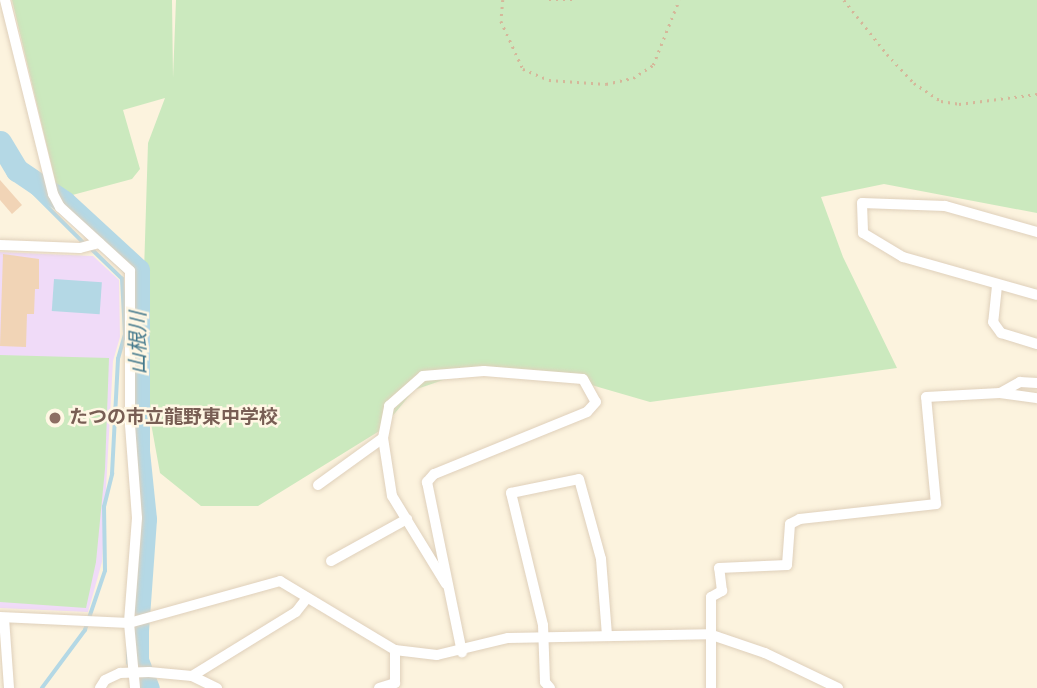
<!DOCTYPE html>
<meta charset="utf-8">
<style>
body{margin:0}
#map{position:relative;width:1037px;height:688px;overflow:hidden;background:#fcf3de;font-family:"Source Sans 3","Noto Sans JP",sans-serif}
div>[style]{position:absolute}
[style*='--x']{left:calc(var(--x)*1px);top:calc(var(--y)*1px);width:calc(var(--w)*1px);rotate:calc(var(--a)*1deg)}
.education>*{inset:0;background:#f0dbf8}
.green>*{inset:0;background:#cbe9be}
.water>*{inset:0;background:#b4d8e5;transform-origin:0 0}
.stream>*{height:3.5px;margin:-1.75px;padding:0 1.75px;transform-origin:1.75px;border-radius:1.75px;background:#b4d8e5}
.river>*{height:23px;margin:-11.5px;padding:0 11.5px;transform-origin:11.5px;border-radius:11.5px;background:#b4d8e5}
.building>*{inset:0;background:#f1d4b6}
.path>*{height:2.5px;margin-top:-1.25px;transform-origin:0;background:repeating-linear-gradient(90deg,#d5b79a 0 2px,transparent 0 7px)}
.roads{filter:drop-shadow(0 0 2px #dfd0bb) drop-shadow(0 0 2px #dfd0bb)}
.street>*{height:10px;margin:-5px;padding:0 5px;transform-origin:5px;border-radius:5px;background:#fff}
.dots>*{width:19px;height:19px;translate:-50% -50%;box-sizing:border-box;border:4px solid #fff7e4;border-radius:50%}
span{translate:-50% -50%;white-space:nowrap;text-align:center;line-height:1.15;-webkit-text-stroke:5px #fff7e4;paint-order:stroke}
.education-label{font-size:19px;color:#785e54;font-weight:700}
.left{translate:0 -50%;text-align:left}
.water-label{font-size:21px;color:#43788c;font-style:italic}
</style>
<div id="map">
<div class="education">
<i style="clip-path:polygon(0 252px,93px 256px,119px 280px,120px 337px,113px 361px,102px 562px,88px 612px,0 608px)"></i>
</div>
<div class="green">
<i style="clip-path:polygon(12px 0,172px 0,173px 78px,176px 0,1037px 0,1037px 213px,884px 184px,821px 197px,843px 257px,897px 368px,650px 402px,550px 373px,481px 367px,414px 390px,381px 430px,258px 506px,201px 506px,160px 473px,141px 368px,148px 143px,165px 98px,123px 110px,140px 169px,132px 179px,65px 197px,64px 189px,56px 184px)"></i>
<i style="clip-path:polygon(0 355px,109px 358px,105px 469px,96px 562px,86px 608px,0 602px)"></i>
</div>
<div class="water">
<i style="left:54px;top:279px;width:48px;height:32px;rotate:4deg"></i>
</div>
<div class="stream">
<i style="--x:0;--y:159;--w:120;--a:45"></i>
<i style="--x:42;--y:688;--w:72;--a:-53.4"></i>
<i style="--x:85;--y:630;--w:62;--a:-71.3"></i>
<i style="--x:105;--y:571;--w:64;--a:-90.9"></i>
<i style="--x:104;--y:507;--w:34;--a:-76"></i>
<i style="--x:112;--y:474;--w:115;--a:-87"></i>
<i style="--x:118;--y:359;--w:26;--a:-74"></i>
<i style="--x:125;--y:334;--w:55;--a:-93.1"></i>
<i style="--x:122;--y:279;--w:43;--a:-135.9"></i>
</div>
<div class="river">
<i style="--x:0;--y:142;--w:33;--a:59"></i>
<i style="--x:17;--y:170;--w:57;--a:34.2"></i>
<i style="--x:64;--y:202;--w:100;--a:42.6"></i>
<i style="--x:138;--y:270;--w:181;--a:90"></i>
<i style="--x:138;--y:451;--w:68;--a:84.1"></i>
<i style="--x:145;--y:519;--w:112;--a:94.1"></i>
<i style="--x:137;--y:631;--w:29;--a:90"></i>
<i style="--x:137;--y:660;--w:30;--a:69"></i>
</div>
<div class="building">
<i style="clip-path:polygon(0 180px,22px 205px,12px 214px,0 200px)"></i>
<i style="clip-path:polygon(3px 254px,39px 259px,39px 289px,35px 289px,34px 314px,27px 314px,26px 347px,0 346px)"></i>
</div>
<div class="path">
<i style="--x:503;--y:0;--w:21;--a:95"></i>
<i style="--x:501;--y:21;--w:53;--a:65.4"></i>
<i style="--x:523;--y:69;--w:28;--a:23"></i>
<i style="--x:549;--y:80;--w:57;--a:4"></i>
<i style="--x:606;--y:84;--w:28;--a:-13"></i>
<i style="--x:633;--y:78;--w:24;--a:-33"></i>
<i style="--x:653;--y:65;--w:70;--a:-68.2"></i>
<i style="--x:549;--y:0;--w:23;--a:0"></i>
<i style="--x:844;--y:0;--w:69;--a:51.5"></i>
<i style="--x:887;--y:54;--w:40;--a:47"></i>
<i style="--x:914;--y:83;--w:32;--a:34"></i>
<i style="--x:941;--y:101;--w:18;--a:9"></i>
<i style="--x:959;--y:104;--w:79;--a:-7.3"></i>
</div>
<div class="roads">
<div class="street">
<i style="--x:5;--y:0;--w:200;--a:76.1"></i>
<i style="--x:53;--y:194;--w:15;--a:62"></i>
<i style="--x:60;--y:207;--w:95;--a:42.4"></i>
<i style="--x:130;--y:271;--w:154;--a:90"></i>
<i style="--x:130;--y:425;--w:93;--a:85.7"></i>
<i style="--x:137;--y:518;--w:105;--a:94.4"></i>
<i style="--x:129;--y:623;--w:65;--a:84.7"></i>
<i style="--x:1037;--y:232;--w:96;--a:-164.2"></i>
<i style="--x:945;--y:206;--w:83;--a:-177.9"></i>
<i style="--x:862;--y:203;--w:30;--a:88"></i>
<i style="--x:863;--y:233;--w:47;--a:31"></i>
<i style="--x:903;--y:257;--w:139;--a:15.8"></i>
<i style="--x:0;--y:245;--w:80;--a:2.1"></i>
<i style="--x:80;--y:248;--w:20;--a:-15"></i>
<i style="--x:997;--y:286;--w:36;--a:96"></i>
<i style="--x:993;--y:322;--w:14;--a:54"></i>
<i style="--x:1001;--y:333;--w:38;--a:17"></i>
<i style="--x:1000;--y:393;--w:23;--a:-29"></i>
<i style="--x:1020;--y:382;--w:17;--a:3"></i>
<i style="--x:318;--y:485;--w:80;--a:-35.9"></i>
<i style="--x:331;--y:561;--w:87;--a:-28.9"></i>
<i style="--x:446;--y:584;--w:103;--a:-121.5"></i>
<i style="--x:392;--y:496;--w:59;--a:-98.8"></i>
<i style="--x:383;--y:438;--w:33;--a:-79"></i>
<i style="--x:389;--y:406;--w:45;--a:-41.4"></i>
<i style="--x:423;--y:376;--w:61;--a:-4.7"></i>
<i style="--x:484;--y:371;--w:99;--a:4.6"></i>
<i style="--x:583;--y:379;--w:26;--a:61"></i>
<i style="--x:596;--y:402;--w:13;--a:132"></i>
<i style="--x:587;--y:412;--w:165;--a:157.9"></i>
<i style="--x:434;--y:474;--w:11;--a:131"></i>
<i style="--x:427;--y:482;--w:174;--a:78.4"></i>
<i style="--x:0;--y:617;--w:129;--a:2.7"></i>
<i style="--x:129;--y:623;--w:157;--a:-15.5"></i>
<i style="--x:280;--y:581;--w:134;--a:31"></i>
<i style="--x:395;--y:650;--w:42;--a:6.8"></i>
<i style="--x:437;--y:655;--w:73;--a:-13.5"></i>
<i style="--x:508;--y:638;--w:201;--a:-1.1"></i>
<i style="--x:709;--y:634;--w:59;--a:18.7"></i>
<i style="--x:765;--y:653;--w:81;--a:25.6"></i>
<i style="--x:4;--y:618;--w:70;--a:85.9"></i>
<i style="--x:192;--y:676;--w:122;--a:-31.6"></i>
<i style="--x:296;--y:612;--w:18;--a:-52"></i>
<i style="--x:100;--y:688;--w:9;--a:-58"></i>
<i style="--x:105;--y:680;--w:17;--a:-25"></i>
<i style="--x:120;--y:673;--w:29;--a:-2"></i>
<i style="--x:149;--y:672;--w:43;--a:5.3"></i>
<i style="--x:192;--y:676;--w:28;--a:26"></i>
<i style="--x:379;--y:688;--w:17;--a:-17"></i>
<i style="--x:395;--y:683;--w:33;--a:-90"></i>
<i style="--x:550;--y:688;--w:8;--a:-130"></i>
<i style="--x:545;--y:682;--w:57;--a:-92"></i>
<i style="--x:543;--y:625;--w:136;--a:-103.6"></i>
<i style="--x:511;--y:493;--w:69;--a:-11.6"></i>
<i style="--x:579;--y:479;--w:83;--a:74.6"></i>
<i style="--x:601;--y:559;--w:76;--a:85.5"></i>
<i style="--x:711;--y:688;--w:91;--a:-90"></i>
<i style="--x:711;--y:597;--w:13;--a:-29"></i>
<i style="--x:722;--y:591;--w:23;--a:-97"></i>
<i style="--x:719;--y:568;--w:68;--a:-2.5"></i>
<i style="--x:787;--y:565;--w:41;--a:-85.8"></i>
<i style="--x:790;--y:524;--w:11;--a:-27"></i>
<i style="--x:800;--y:519;--w:137;--a:-6.3"></i>
<i style="--x:936;--y:504;--w:107;--a:-95.3"></i>
<i style="--x:926;--y:397;--w:74;--a:-3.1"></i>
<i style="--x:1000;--y:393;--w:37;--a:8"></i>
</div>
</div>
<div class="dots">
<i style="left:55px;top:418px;background:#8d6e63"></i>
</div>
<div class="education-label">
<span class="left" style="left:69px;top:418px">たつの市立龍野東中学校</span>
</div>
<div class="water-label">
<span style="left:138px;top:343px;rotate:-90deg">山根川</span>
</div>
</div>
